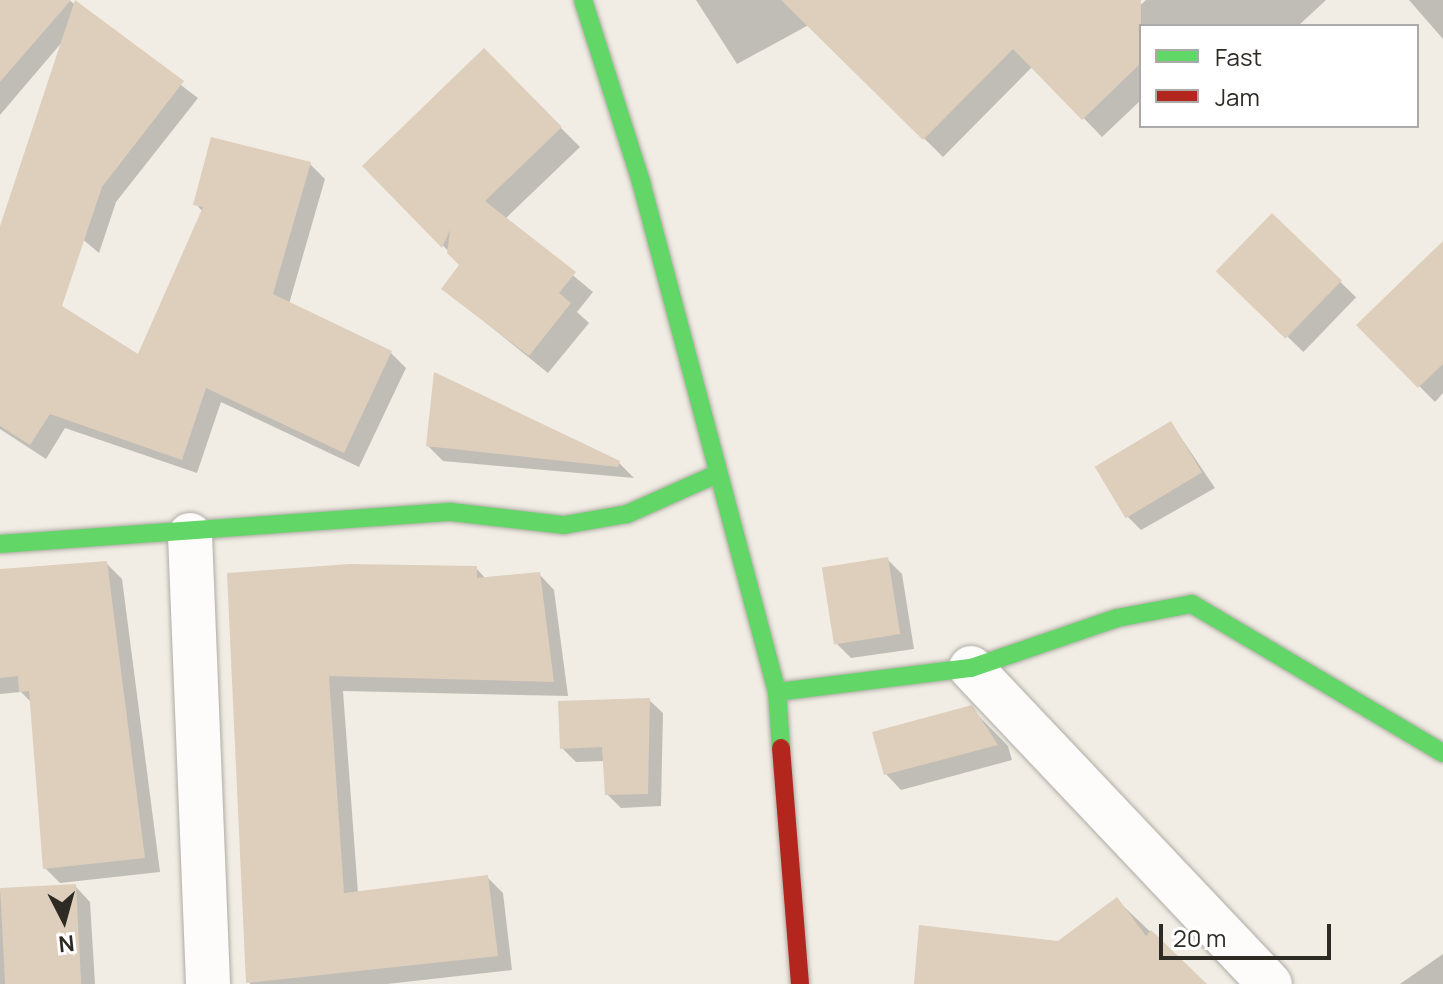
<!DOCTYPE html>
<style>
body{margin:0}
#map{position:relative;width:1443px;height:984px;overflow:hidden;background:#f1ede4;font-family:Manrope,sans-serif}
div>[style]{position:absolute}
[style*='--x']{left:calc(var(--x)*1px);top:calc(var(--y)*1px);width:calc(var(--w)*1px);rotate:calc(var(--a)*1deg)}
.shadow>*{inset:0;background:#0003;transform-origin:0 0}
.building>*{inset:0;background:#decebc;transform-origin:0 0}
.roads{filter:drop-shadow(0 0 2px #afaca5) drop-shadow(0 0 2px #afaca5)}
.street>*{height:44px;margin:-22px;padding:0 22px;transform-origin:22px;border-radius:22px;background:#fdfcfb}
.fast>*{height:18px;margin:-9px;padding:0 9px;transform-origin:9px;border-radius:9px;background:#63d668}
.jam>*{height:18px;margin:-9px;padding:0 9px;transform-origin:9px;border-radius:9px;background:#b3261e}
span{translate:-50% -50%;white-space:nowrap;text-align:center;line-height:1.15;-webkit-text-stroke:8px #fff;paint-order:stroke}
.legend{position:absolute;left:1139px;top:24px;width:280px;height:104px;box-sizing:border-box;background:#fff;border:2px solid #abaaa8;margin:0;padding:10px 14px;list-style:none;font-size:24px;color:#2e2b25}
.legend li{display:flex;align-items:center;gap:16px;height:40px}
.legend b{width:40px;border:2px solid #abaaa8}
.north{position:absolute;left:24px;top:880px;width:80px;height:80px;-webkit-text-stroke:6px #fff;paint-order:stroke;rotate:174deg;font-size:22px;font-weight:700;line-height:32px;text-align:center;color:#2e2b25}
.north::after{content:'';display:block;margin:auto;width:28px;height:36px;background:#2e2b25;clip-path:polygon(50% 0,100% 100%,50% 72%,0 100%)}
.scale{position:absolute;left:1159px;top:924px;width:172px;height:36px;box-sizing:border-box;border:4px solid #2e2b25;border-top:0;padding-left:10px;font-size:24px;line-height:28px;white-space:nowrap;color:#2e2b25;-webkit-text-stroke:6px #fff;paint-order:stroke}
</style>
<div id="map">
<div class="shadow">
<i style="clip-path:polygon(0 0,69px 0,198px 98px,116px 202px,99px 253px,32px 197px,63px 41px,0 115px)"></i>
<i style="clip-path:polygon(696px 0,833px 0,838px 9px,737px 64px)"></i>
<i style="clip-path:polygon(907px 0,1117px 0,1131px 14px,1146px 0,1326px 0,1298px 26px,1141px 26px,1141px 100px,1102px 137px,1033px 66px,943px 157px,846px 61px)"></i>
<i style="clip-path:polygon(1409px 0,1443px 0,1443px 39px)"></i>
<i style="clip-path:polygon(484px 51px,580px 147px,505px 219px,593px 292px,577px 312px,589px 323px,548px 373px,444px 289px,462px 265px,365px 166px)"></i>
<i style="clip-path:polygon(310px 164px,325px 179px,289px 304px,391px 353px,406px 368px,359px 467px,221px 402px,197px 473px,65px 428px,46px 459px,0 429px,0 266px,139px 357px,203px 212px,196px 204px)"></i>
<i style="left:1272px;top:216px;width:117px;height:76px;rotate:44deg"></i>
<i style="clip-path:polygon(1443px 275px,1443px 393px,1435px 402px,1359px 325px)"></i>
<i style="clip-path:polygon(1171px 423px,1215px 488px,1141px 530px,1126px 515px)"></i>
<i style="clip-path:polygon(428px 446px,618px 462px,634px 478px,443px 461px)"></i>
<i style="clip-path:polygon(887px 559px,902px 574px,914px 649px,851px 658px,836px 643px)"></i>
<i style="clip-path:polygon(107px 564px,122px 579px,160px 872px,60px 883px,45px 868px,32px 703px,21px 692px,0 694px,0 570px)"></i>
<i style="clip-path:polygon(476px 568px,486px 579px,539px 574px,554px 590px,568px 696px,343px 691px,358px 893px,488px 878px,503px 893px,512px 970px,387px 984px,250px 984px,229px 574px)"></i>
<i style="clip-path:polygon(649px 700px,663px 713px,661px 806px,621px 808px,607px 794px,605px 761px,576px 762px,562px 748px)"></i>
<i style="clip-path:polygon(971px 708px,1008px 746px,1012px 760px,901px 790px,886px 774px)"></i>
<i style="clip-path:polygon(75px 886px,90px 902px,95px 984px,0 984px,0 891px)"></i>
<i style="clip-path:polygon(1117px 900px,1205px 984px,916px 984px,1059px 943px)"></i>
<i style="clip-path:polygon(1443px 954px,1443px 984px,1400px 984px)"></i>
</div>
<div class="building">
<i style="clip-path:polygon(0 0,71px 0,0 82px)"></i>
<i style="clip-path:polygon(75px 0,184px 81px,102px 187px,62px 306px,138px 354px,203px 207px,193px 205px,211px 137px,311px 162px,273px 294px,392px 351px,344px 453px,206px 388px,182px 460px,50px 414px,30px 445px,0 426px,0 226px)"></i>
<i style="clip-path:polygon(781px 0,1141px 0,1141px 63px,1082px 120px,1013px 49px,923px 140px)"></i>
<i style="clip-path:polygon(484px 48px,562px 127px,485px 201px,576px 272px,559px 293px,571px 303px,529px 356px,441px 289px,459px 265px,447px 253px,450px 230px,442px 248px,362px 166px)"></i>
<i style="left:1272px;top:213px;width:97px;height:81px;rotate:44deg"></i>
<i style="clip-path:polygon(1443px 241px,1443px 364px,1418px 388px,1356px 325px)"></i>
<i style="clip-path:polygon(434px 372px,620px 461px,618px 467px,426px 446px)"></i>
<i style="left:1171px;top:421px;width:60px;height:89px;rotate:59deg"></i>
<i style="left:888px;top:557px;width:78px;height:67px;rotate:81deg"></i>
<i style="clip-path:polygon(107px 561px,145px 858px,43px 869px,29px 691px,19px 692px,18px 676px,0 678px,0 569px)"></i>
<i style="clip-path:polygon(350px 564px,477px 566px,477px 578px,540px 572px,554px 682px,329px 676px,344px 893px,488px 875px,498px 956px,246px 983px,227px 573px)"></i>
<i style="clip-path:polygon(650px 698px,648px 794px,605px 795px,602px 747px,560px 749px,558px 701px)"></i>
<i style="clip-path:polygon(972px 705px,998px 745px,884px 775px,872px 732px)"></i>
<i style="left:76px;top:884px;width:100px;height:76px;rotate:87deg"></i>
<i style="clip-path:polygon(1117px 897px,1146px 936px,1151px 930px,1207px 984px,914px 984px,919px 925px,1058px 941px)"></i>
</div>
<div class="roads">
<div class="street">
<i style="--x:190;--y:535;--w:449;--a:87.7"></i>
<i style="--x:971;--y:668;--w:435;--a:46.6"></i>
</div>
<div class="fast">
<i style="--x:583;--y:0;--w:191;--a:72.3"></i>
<i style="--x:641;--y:182;--w:528;--a:75.07"></i>
<i style="--x:777;--y:692;--w:56;--a:85.9"></i>
<i style="--x:0;--y:544;--w:452;--a:-4.1"></i>
<i style="--x:451;--y:512;--w:114;--a:6.6"></i>
<i style="--x:564;--y:525;--w:64;--a:-9.9"></i>
<i style="--x:627;--y:514;--w:98;--a:-24"></i>
<i style="--x:777;--y:692;--w:195;--a:-7.1"></i>
<i style="--x:971;--y:668;--w:154;--a:-18.9"></i>
<i style="--x:1117;--y:618;--w:76;--a:-10.6"></i>
<i style="--x:1192;--y:604;--w:292;--a:30.7"></i>
</div>
<div class="jam">
<i style="--x:781;--y:748;--w:237;--a:85.4"></i>
</div>
</div>
<ul class="legend">
<li><b style="height:10px;background:#63d668"></b>Fast</li>
<li><b style="height:10px;background:#b3261e"></b>Jam</li>
</ul>
<div class="north">N</div>
<div class="scale">20 m</div>
</div>
